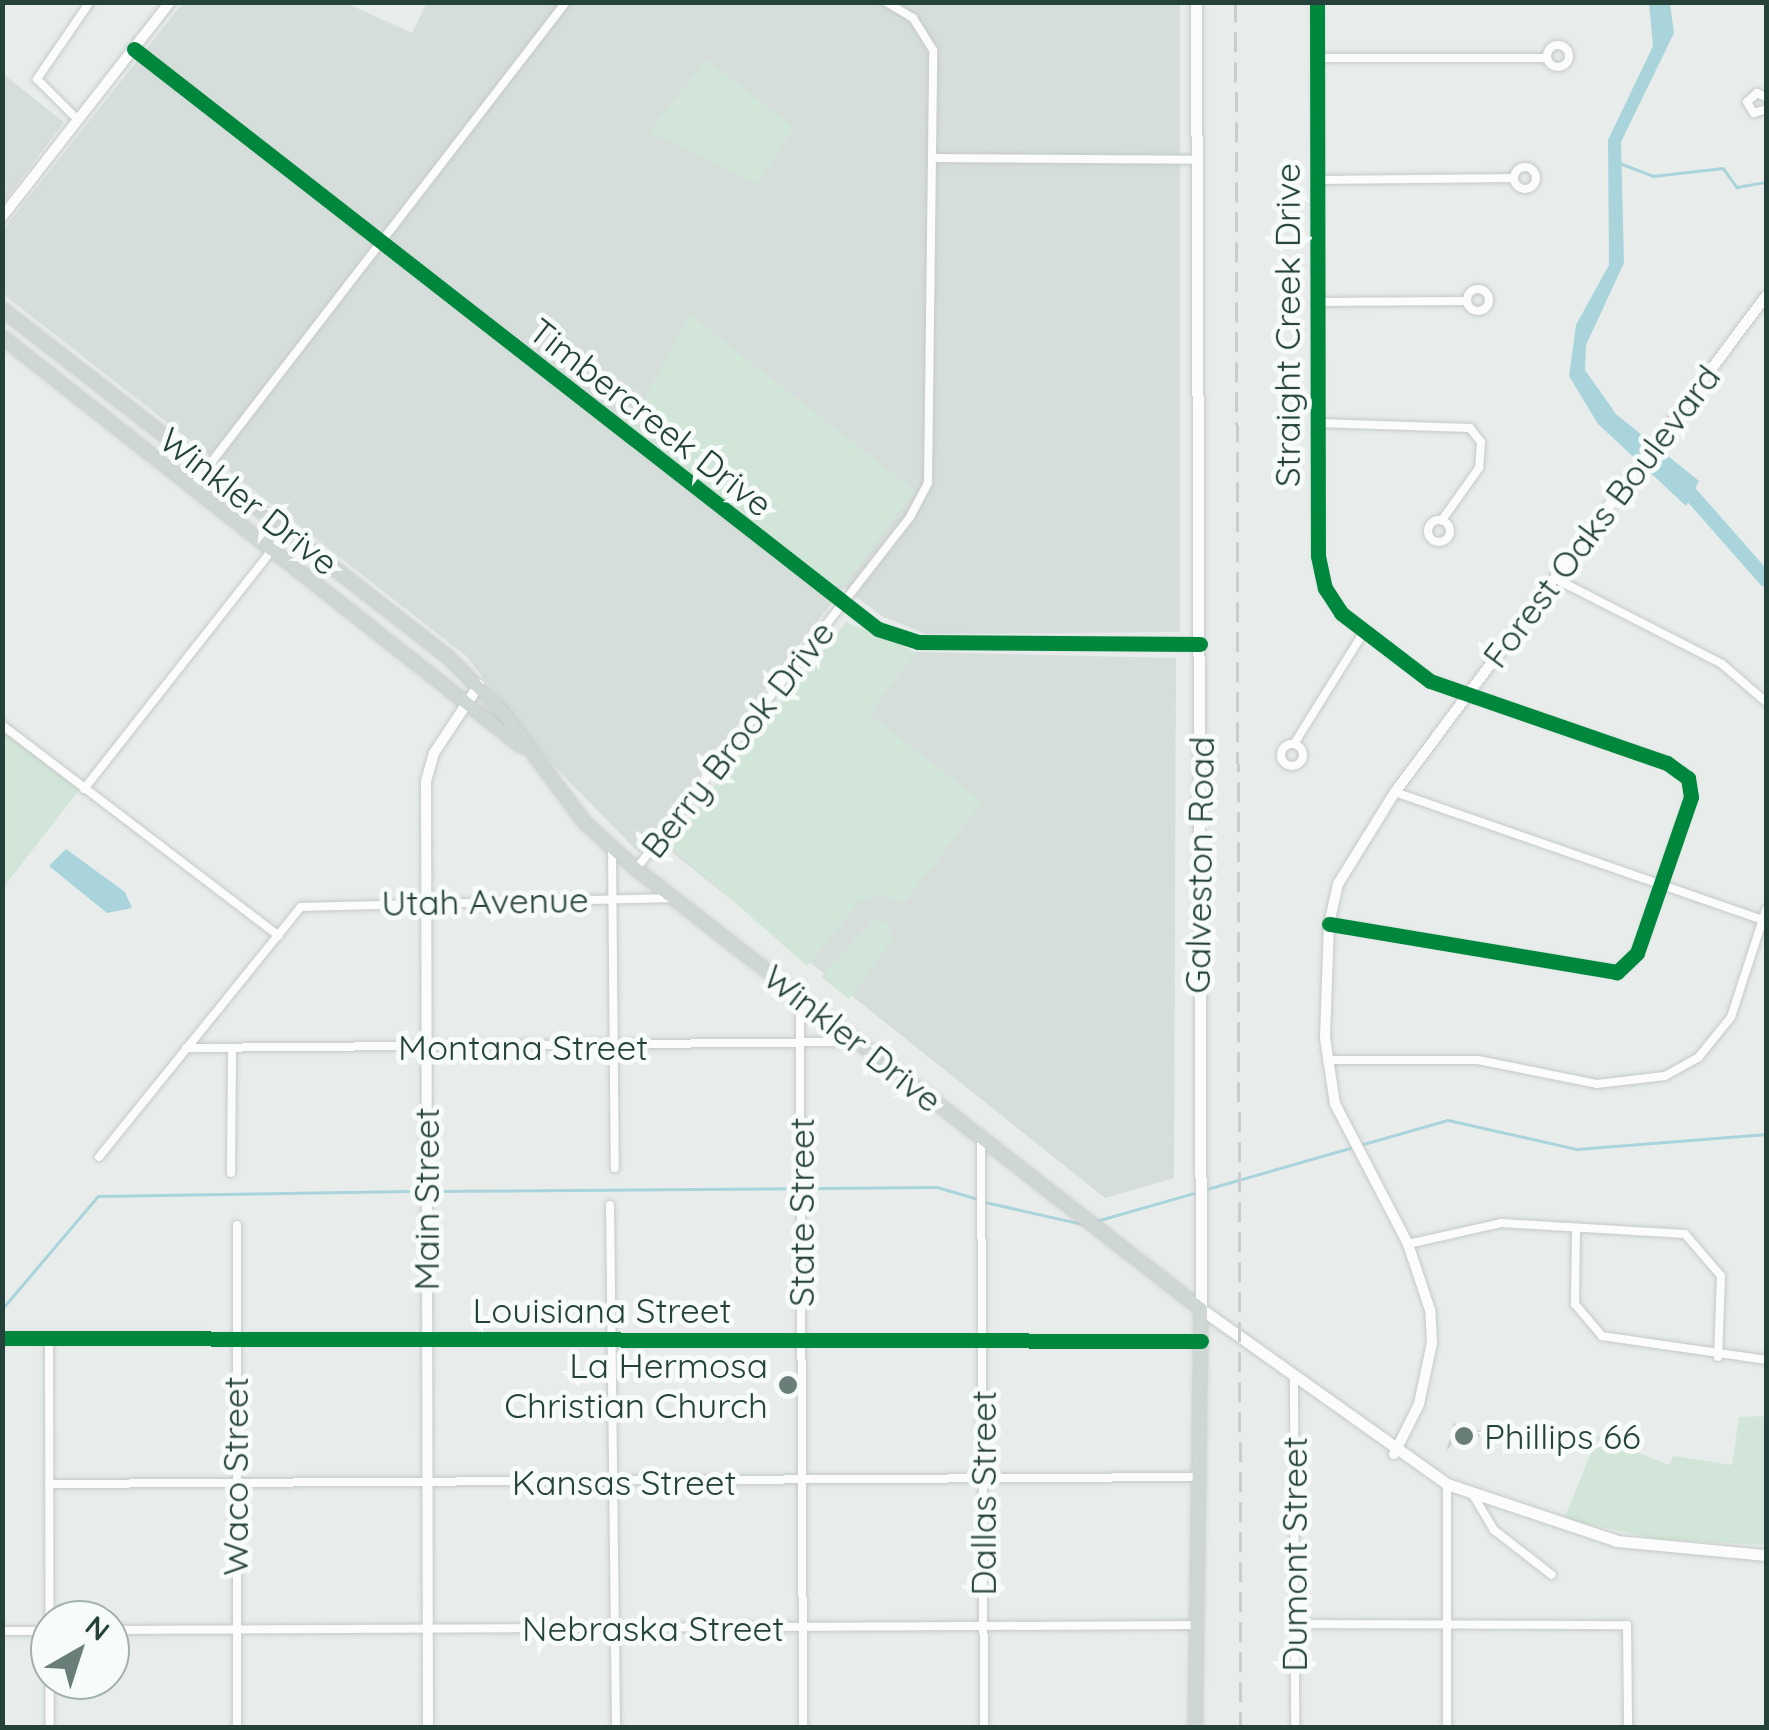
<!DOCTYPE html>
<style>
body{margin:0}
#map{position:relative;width:1769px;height:1730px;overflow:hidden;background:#e8edeb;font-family:Quicksand,sans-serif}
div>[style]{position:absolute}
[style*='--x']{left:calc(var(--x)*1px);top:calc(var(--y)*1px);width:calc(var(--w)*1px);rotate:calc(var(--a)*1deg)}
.built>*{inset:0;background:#d6dedb}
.green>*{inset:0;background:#d1e6d8}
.water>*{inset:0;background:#a9d4db}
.stream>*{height:2.5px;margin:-1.25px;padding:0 1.25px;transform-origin:1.25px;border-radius:1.25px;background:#a9d4db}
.river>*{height:15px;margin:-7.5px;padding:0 7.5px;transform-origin:7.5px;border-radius:7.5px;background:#a9d4db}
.building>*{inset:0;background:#cfd4d2}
.roads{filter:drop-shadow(0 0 2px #c5cac8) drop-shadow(0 0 2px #c5cac8)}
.minor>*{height:8px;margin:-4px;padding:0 4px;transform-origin:4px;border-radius:4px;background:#fcfcfc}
.minor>.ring{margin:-4px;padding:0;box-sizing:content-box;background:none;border:8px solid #fcfcfc;border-radius:50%}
.tertiary>*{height:10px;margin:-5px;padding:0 5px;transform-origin:5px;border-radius:5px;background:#fcfcfc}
.secondary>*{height:11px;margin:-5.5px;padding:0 5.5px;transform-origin:5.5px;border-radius:5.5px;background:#fcfcfc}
.primary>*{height:12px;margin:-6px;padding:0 6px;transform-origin:6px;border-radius:6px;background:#cfd7d5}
.rail>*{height:2.5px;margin-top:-1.25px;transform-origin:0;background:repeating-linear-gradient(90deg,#c9cdcc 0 20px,transparent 0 30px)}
.cycleway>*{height:15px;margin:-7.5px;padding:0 7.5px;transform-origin:7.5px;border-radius:7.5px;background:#00873e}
.dots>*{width:28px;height:28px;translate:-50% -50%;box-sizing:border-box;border:5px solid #f7fbf9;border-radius:50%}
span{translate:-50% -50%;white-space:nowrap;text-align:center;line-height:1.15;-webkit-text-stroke:10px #f7fbf9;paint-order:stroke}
.street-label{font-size:35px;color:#24423a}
.poi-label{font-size:35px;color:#24423a}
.right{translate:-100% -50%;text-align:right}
.left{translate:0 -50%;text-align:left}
.frame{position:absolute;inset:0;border:5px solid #24423a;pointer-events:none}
.north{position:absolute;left:30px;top:1600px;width:100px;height:100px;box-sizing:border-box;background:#f7fbf9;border:2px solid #a3b1ad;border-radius:50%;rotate:39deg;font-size:28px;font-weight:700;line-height:40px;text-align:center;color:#24423a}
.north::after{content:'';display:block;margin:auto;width:35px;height:45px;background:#697e78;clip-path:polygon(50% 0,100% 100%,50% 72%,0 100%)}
</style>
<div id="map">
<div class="built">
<i style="clip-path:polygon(427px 2px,1180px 3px,1180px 632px,926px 634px,881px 616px,844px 587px,639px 853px,549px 761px,466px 656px,3px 294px,2px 231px,183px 3px,346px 3px,412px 33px)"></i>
<i style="clip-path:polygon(3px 74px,64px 122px,3px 203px,2px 202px)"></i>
<i style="clip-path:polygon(916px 652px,1176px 658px,1174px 1178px,1105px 1198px,668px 849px,868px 713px)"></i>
</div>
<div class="green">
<i style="clip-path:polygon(706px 60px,794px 127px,758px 184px,649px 132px)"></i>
<i style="clip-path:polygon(690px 315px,915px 491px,844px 585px,833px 585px,629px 426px)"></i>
<i style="clip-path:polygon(846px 622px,916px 652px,869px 714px,982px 802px,904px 903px,881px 894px,860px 901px,807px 966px,668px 844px)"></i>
<i style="clip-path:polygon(3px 730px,79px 790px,3px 888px,2px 888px)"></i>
<i style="clip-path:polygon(875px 918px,888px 924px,892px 940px,849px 999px,821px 977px)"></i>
<i style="clip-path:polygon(1766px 1416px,1766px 1545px,1658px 1539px,1564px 1519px,1598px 1436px,1669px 1465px,1673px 1456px,1732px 1465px,1739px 1417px)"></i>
</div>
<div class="water">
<i style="clip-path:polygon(1649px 3px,1670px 3px,1674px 33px,1621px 142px,1624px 263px,1586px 345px,1585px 370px,1616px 414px,1699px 481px,1686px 506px,1598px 424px,1569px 376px,1576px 325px,1609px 265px,1608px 140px,1653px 46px)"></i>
<i style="clip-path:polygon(66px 849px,125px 892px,132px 908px,107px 913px,49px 866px)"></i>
</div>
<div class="stream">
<i style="--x:1617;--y:162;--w:39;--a:21"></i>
<i style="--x:1653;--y:176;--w:70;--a:-6.5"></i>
<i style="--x:1723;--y:168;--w:24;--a:54"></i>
<i style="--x:1737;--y:187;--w:29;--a:-10"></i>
<i style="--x:1360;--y:1145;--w:91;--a:-15.9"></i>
<i style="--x:1448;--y:1120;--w:132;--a:12.7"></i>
<i style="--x:1577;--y:1149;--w:190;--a:-4.5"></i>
<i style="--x:1207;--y:1189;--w:152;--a:-16"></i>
<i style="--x:433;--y:1191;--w:504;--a:-0.45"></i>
<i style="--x:937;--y:1187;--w:43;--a:16.3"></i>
<i style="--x:985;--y:1202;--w:100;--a:12.7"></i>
<i style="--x:1096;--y:1221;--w:102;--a:-15.9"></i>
<i style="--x:2;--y:1309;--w:148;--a:-49.7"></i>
<i style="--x:98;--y:1196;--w:327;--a:-0.9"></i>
</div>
<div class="river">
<i style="--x:1680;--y:482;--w:130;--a:48.7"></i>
</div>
<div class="building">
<i style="clip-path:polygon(1454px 1423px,1482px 1431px,1474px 1446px,1457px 1438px,1446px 1452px)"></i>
</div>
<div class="roads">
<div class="minor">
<i style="--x:1317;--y:2;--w:554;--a:89.9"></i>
<i style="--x:1318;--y:556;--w:33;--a:78"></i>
<i style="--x:1325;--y:588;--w:30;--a:57"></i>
<i style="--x:1341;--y:613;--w:112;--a:37.4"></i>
<i style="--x:1430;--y:681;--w:251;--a:19.1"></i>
<i style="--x:1667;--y:763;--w:26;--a:36"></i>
<i style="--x:1688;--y:778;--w:19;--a:81"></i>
<i style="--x:1691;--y:797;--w:165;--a:109.1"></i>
<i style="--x:1637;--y:953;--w:28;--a:136"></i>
<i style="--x:1617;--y:972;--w:292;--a:-170.5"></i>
<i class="ring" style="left:1547px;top:45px;width:14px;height:14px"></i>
<i style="--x:134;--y:49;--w:943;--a:37.94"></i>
<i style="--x:878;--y:629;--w:42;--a:18"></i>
<i style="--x:918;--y:642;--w:282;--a:0.4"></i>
<i style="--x:1317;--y:58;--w:230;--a:0"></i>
<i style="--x:1766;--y:97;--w:10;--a:-156"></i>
<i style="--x:1757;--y:93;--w:13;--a:138"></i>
<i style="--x:1747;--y:102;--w:13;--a:58"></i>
<i style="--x:1754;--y:113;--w:13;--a:-18"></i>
<i style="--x:78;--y:120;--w:58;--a:-135"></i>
<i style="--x:37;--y:79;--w:93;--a:-55.5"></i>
<i style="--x:934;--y:158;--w:261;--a:0.4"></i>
<i class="ring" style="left:1514px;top:167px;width:14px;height:14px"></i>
<i style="--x:1317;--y:180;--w:197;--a:-0.6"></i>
<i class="ring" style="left:1467px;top:289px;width:14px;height:14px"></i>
<i style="--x:1317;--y:302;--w:150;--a:-0.4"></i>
<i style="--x:1318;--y:423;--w:152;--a:1.9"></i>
<i style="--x:1470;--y:428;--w:18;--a:52"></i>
<i style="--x:1481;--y:442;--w:26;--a:94"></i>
<i style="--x:1479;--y:468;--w:64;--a:125.4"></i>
<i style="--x:193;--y:486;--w:611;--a:-52.38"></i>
<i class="ring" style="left:1428px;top:520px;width:14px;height:14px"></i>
<i style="--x:1556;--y:579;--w:186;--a:27.1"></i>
<i style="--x:1722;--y:664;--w:58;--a:40.8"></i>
<i style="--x:2;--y:725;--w:348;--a:37.3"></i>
<i class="ring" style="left:1281px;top:744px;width:14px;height:14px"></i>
<i style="--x:1294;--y:744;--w:131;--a:-58.1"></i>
<i style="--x:84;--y:789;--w:328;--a:-51.8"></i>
<i style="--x:1395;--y:792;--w:390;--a:19.2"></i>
<i style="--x:612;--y:849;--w:319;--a:89.5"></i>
<i style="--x:636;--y:869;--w:446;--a:-52.1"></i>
<i style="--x:910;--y:517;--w:38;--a:-62"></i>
<i style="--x:928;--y:483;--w:433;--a:-89.3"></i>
<i style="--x:933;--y:50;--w:38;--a:-122"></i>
<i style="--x:913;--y:18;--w:31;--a:-149"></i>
<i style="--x:800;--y:997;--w:731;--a:89.76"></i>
<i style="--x:186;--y:1048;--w:670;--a:-0.51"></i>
<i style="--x:1327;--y:1060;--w:151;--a:0"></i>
<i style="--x:1478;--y:1060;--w:121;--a:11.4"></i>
<i style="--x:1597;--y:1084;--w:68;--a:-6.7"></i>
<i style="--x:1665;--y:1076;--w:38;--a:-29"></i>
<i style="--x:1698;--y:1058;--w:53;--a:-51.2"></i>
<i style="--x:1731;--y:1017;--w:113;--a:-71.9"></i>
<i style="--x:981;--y:1138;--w:590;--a:89.71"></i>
<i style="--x:99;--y:1157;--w:321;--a:-51.1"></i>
<i style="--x:301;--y:907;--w:369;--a:-1.4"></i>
<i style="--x:231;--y:1173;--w:123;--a:-89.5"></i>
<i style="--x:610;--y:1205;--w:523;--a:89.34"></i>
<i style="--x:237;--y:1225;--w:503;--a:90"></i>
<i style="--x:1576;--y:1229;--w:75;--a:90.8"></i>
<i style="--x:1575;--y:1304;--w:42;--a:49.8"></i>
<i style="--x:1602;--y:1336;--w:166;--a:8.3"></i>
<i style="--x:1408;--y:1244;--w:95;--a:-12.7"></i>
<i style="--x:1501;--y:1223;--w:184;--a:3.4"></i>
<i style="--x:1685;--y:1234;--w:55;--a:49.4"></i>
<i style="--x:1721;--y:1276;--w:81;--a:92.1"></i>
<i style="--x:2;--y:1338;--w:1199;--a:0.14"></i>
<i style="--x:49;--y:1338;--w:390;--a:89.9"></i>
<i style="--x:1294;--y:1380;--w:348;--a:89.8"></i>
<i style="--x:49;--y:1484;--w:1150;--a:-0.35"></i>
<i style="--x:1447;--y:1484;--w:244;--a:90"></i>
<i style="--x:1473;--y:1495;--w:41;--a:59"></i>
<i style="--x:1494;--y:1530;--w:73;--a:37.8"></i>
<i style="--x:1294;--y:1624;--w:333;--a:0.2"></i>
<i style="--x:1627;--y:1625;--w:103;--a:89.4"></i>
<i style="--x:110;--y:1630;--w:1087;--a:-0.26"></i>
<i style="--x:2;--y:1631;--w:48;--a:0"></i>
</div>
<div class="tertiary">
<i style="--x:2;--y:217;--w:273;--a:-52"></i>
<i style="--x:1394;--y:1454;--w:56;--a:-63.4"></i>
<i style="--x:1419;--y:1404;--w:62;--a:-78"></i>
<i style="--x:1432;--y:1343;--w:33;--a:-93"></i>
<i style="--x:1430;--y:1310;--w:70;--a:-108.4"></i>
<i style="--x:1408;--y:1244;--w:158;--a:-117.5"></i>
<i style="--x:1335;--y:1104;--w:67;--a:-98.6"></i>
<i style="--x:1325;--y:1038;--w:114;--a:-88"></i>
<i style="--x:1329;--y:924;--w:41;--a:-77.3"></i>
<i style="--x:1338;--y:884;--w:108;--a:-58.2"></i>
<i style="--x:1395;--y:792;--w:619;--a:-53.2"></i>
<i style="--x:428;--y:1728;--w:947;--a:-90.12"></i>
<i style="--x:426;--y:781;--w:29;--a:-74"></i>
<i style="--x:434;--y:753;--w:82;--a:-56.5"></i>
</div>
<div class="secondary">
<i style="--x:1196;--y:2;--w:1307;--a:89.78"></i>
<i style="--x:1201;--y:1309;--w:302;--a:35.4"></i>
<i style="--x:1447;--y:1484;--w:179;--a:18.5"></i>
<i style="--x:1617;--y:1541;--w:150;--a:5.4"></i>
</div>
<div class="primary">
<i style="--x:2;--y:309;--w:566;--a:37.96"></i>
<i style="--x:448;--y:657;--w:75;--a:45"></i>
<i style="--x:501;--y:710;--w:141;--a:53.4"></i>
<i style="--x:585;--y:823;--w:69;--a:42"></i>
<i style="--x:636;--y:869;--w:716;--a:37.91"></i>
<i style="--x:1201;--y:1309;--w:419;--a:90.8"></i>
<i style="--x:2;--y:337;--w:661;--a:38.24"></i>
</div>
</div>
<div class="rail">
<i style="--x:1236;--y:2;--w:1726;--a:89.83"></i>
</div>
<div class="cycleway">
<i style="--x:1317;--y:2;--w:554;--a:89.9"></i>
<i style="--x:1318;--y:556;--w:33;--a:78"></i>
<i style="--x:1325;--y:588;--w:30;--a:57"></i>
<i style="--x:1341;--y:613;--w:112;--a:37.4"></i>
<i style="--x:1430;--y:681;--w:251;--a:19.1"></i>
<i style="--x:1667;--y:763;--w:26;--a:36"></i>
<i style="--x:1688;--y:778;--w:19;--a:81"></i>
<i style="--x:1691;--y:797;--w:165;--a:109.1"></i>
<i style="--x:1637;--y:953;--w:28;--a:136"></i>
<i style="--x:1617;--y:972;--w:292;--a:-170.5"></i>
<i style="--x:134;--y:49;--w:943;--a:37.94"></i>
<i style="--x:878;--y:629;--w:42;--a:18"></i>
<i style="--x:918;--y:642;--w:282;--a:0.4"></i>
<i style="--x:2;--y:1338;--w:1199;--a:0.14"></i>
</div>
<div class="dots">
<i style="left:788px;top:1385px;background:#697e78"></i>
<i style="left:1464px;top:1436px;background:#697e78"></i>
</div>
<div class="street-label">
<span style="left:1287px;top:325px;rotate:-90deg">Straight Creek Drive</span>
<span style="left:651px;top:417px;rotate:38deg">Timbercreek Drive</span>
<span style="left:249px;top:501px;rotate:38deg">Winkler Drive</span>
<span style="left:1601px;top:516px;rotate:-53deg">Forest Oaks Boulevard</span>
<span style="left:737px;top:739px;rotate:-52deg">Berry Brook Drive</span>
<span style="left:1199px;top:865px;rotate:-89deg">Galveston Road</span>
<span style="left:485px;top:901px;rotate:-1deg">Utah Avenue</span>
<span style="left:853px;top:1038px;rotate:38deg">Winkler Drive</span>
<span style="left:523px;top:1047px">Montana Street</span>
<span style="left:426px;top:1199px;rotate:-90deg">Main Street</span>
<span style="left:801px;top:1212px;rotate:-90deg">State Street</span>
<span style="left:602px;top:1310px">Louisiana Street</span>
<span style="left:235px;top:1476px;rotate:-90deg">Waco Street</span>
<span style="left:624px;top:1482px">Kansas Street</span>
<span style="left:983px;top:1493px;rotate:-90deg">Dallas Street</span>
<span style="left:1294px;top:1554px;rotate:-90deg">Dumont Street</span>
<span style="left:653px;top:1628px">Nebraska Street</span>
</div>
<div class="poi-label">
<span class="right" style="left:768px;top:1385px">La Hermosa<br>Christian Church</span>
<span class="left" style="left:1484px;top:1436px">Phillips 66</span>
</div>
<div class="frame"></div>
<div class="north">N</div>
</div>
